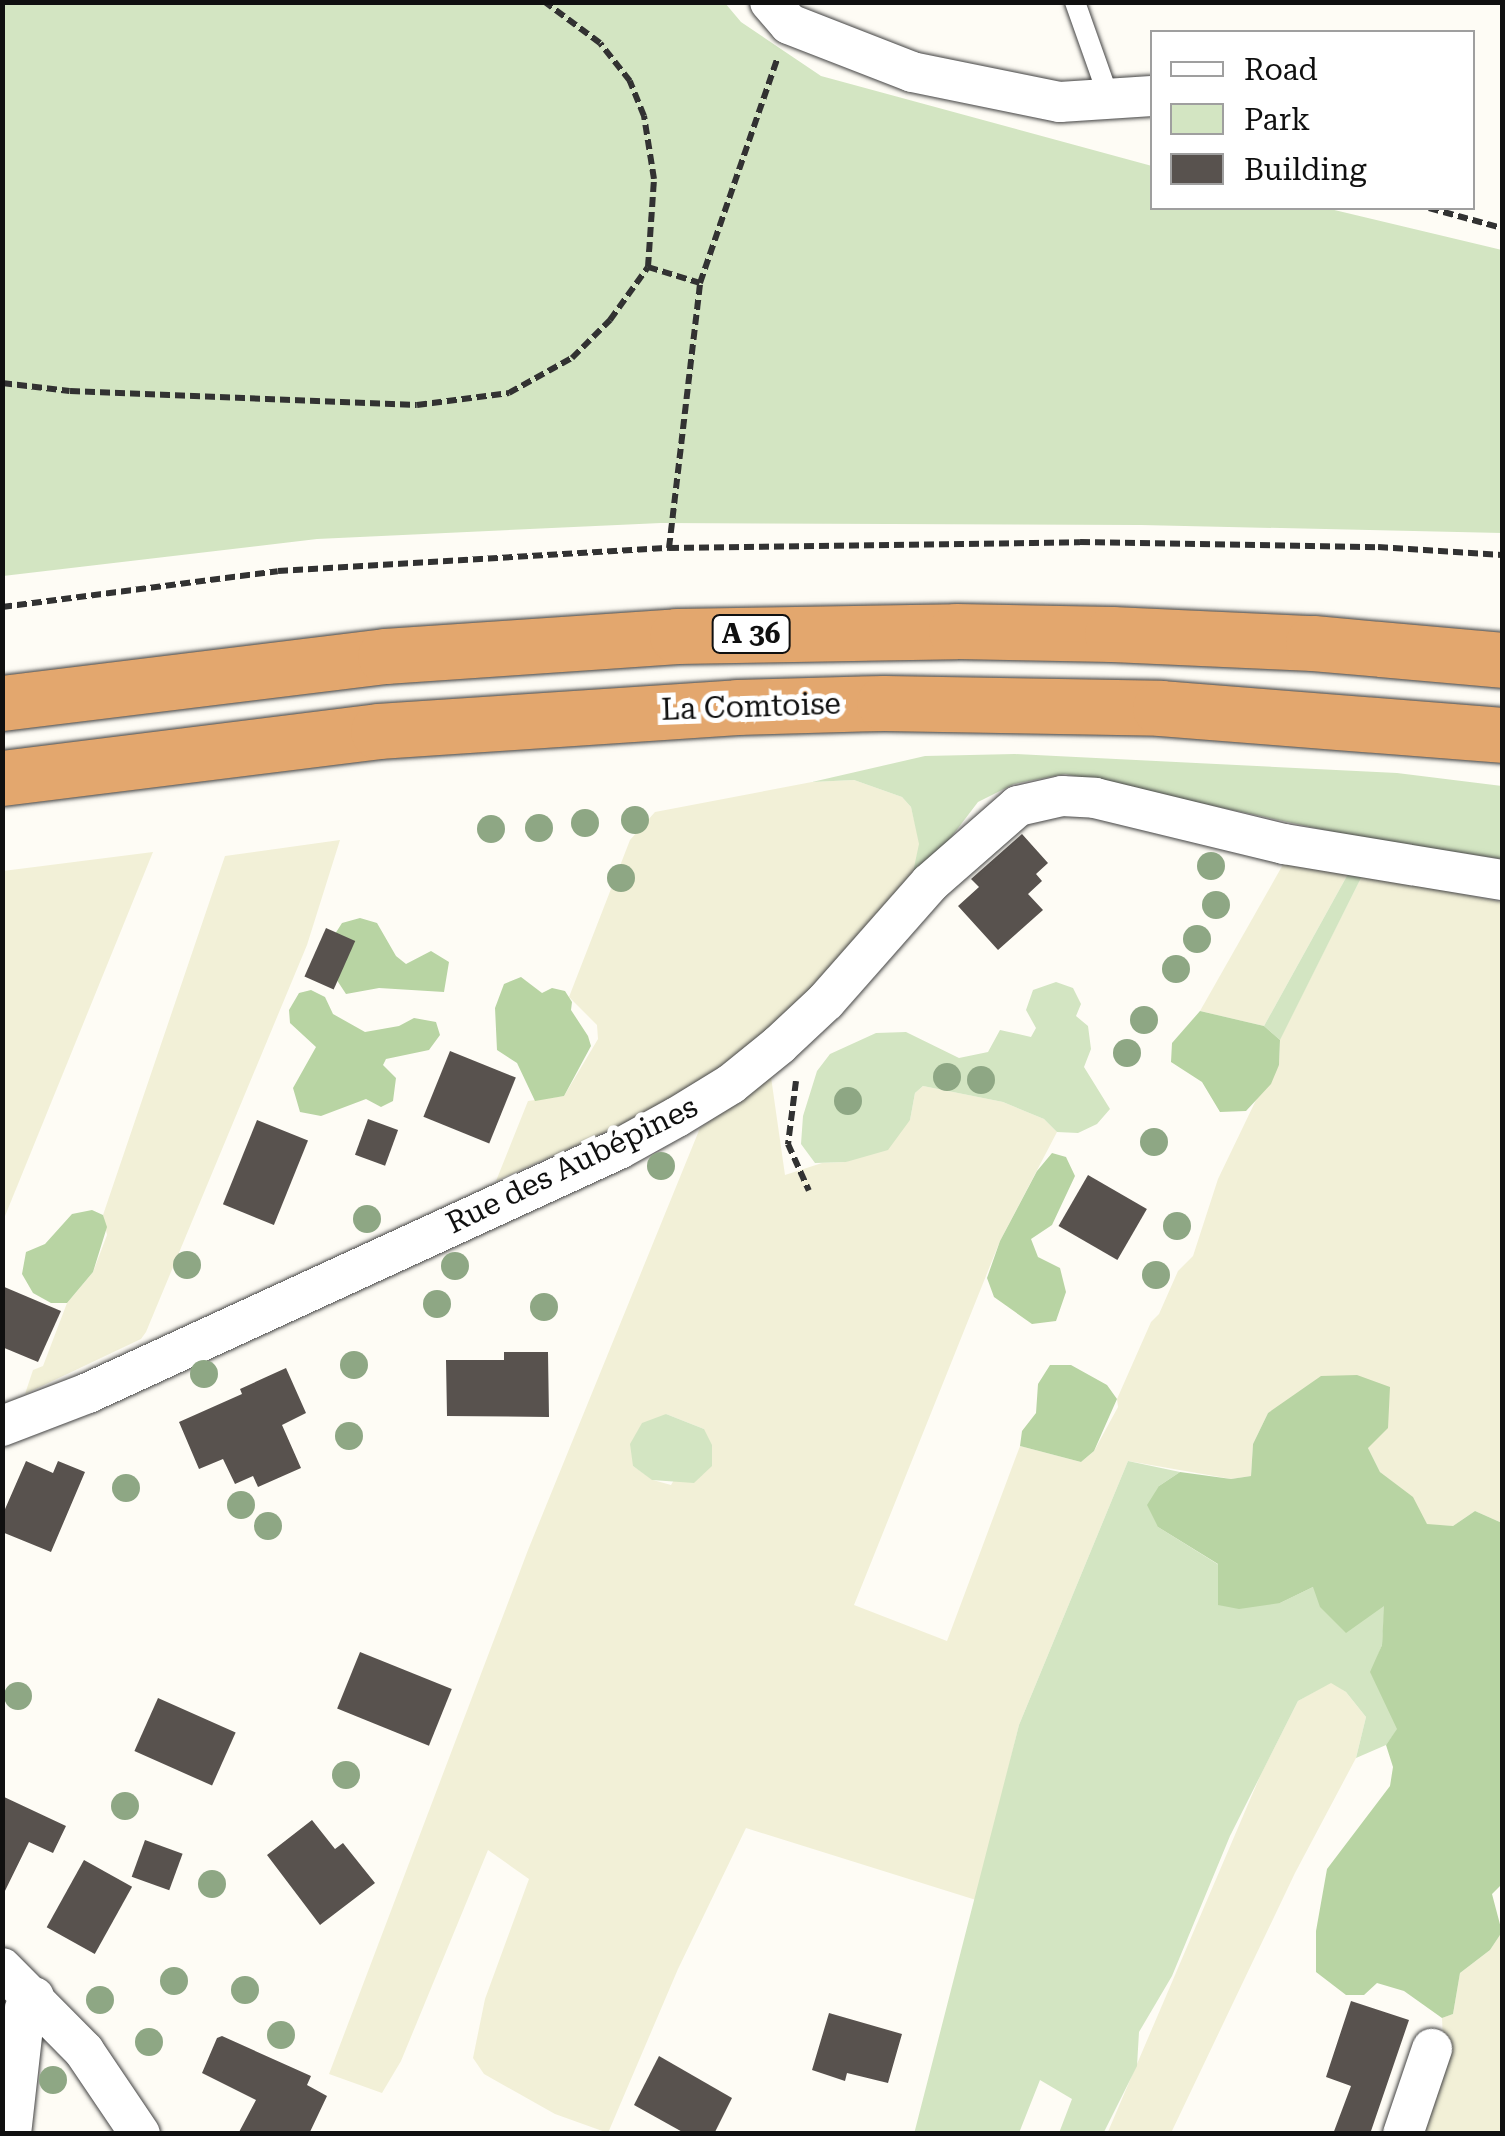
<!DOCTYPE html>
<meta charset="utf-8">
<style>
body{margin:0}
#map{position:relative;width:1505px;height:2136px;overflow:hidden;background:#fefcf5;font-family:"Roboto Serif",serif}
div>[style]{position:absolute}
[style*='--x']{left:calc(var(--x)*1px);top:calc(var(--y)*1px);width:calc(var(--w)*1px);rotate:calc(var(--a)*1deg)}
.farmland>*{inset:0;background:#f2f0d7}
.green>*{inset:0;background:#d3e5c2}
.forest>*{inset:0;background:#b8d4a3}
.building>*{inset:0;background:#58524e;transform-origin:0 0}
.path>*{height:6px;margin-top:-3px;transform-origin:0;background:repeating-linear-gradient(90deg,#323232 0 10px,transparent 0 15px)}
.roads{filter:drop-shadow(0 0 2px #434343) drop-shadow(0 0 2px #434343)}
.service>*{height:20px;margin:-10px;padding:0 10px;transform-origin:10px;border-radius:10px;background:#fff}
.minor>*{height:40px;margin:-20px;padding:0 20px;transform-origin:20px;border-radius:20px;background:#fff}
.motorway>*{height:55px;margin:-27.5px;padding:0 27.5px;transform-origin:27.5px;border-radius:27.5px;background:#e3a76e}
.trees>*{width:28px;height:28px;margin:-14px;border-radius:50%;background:#8ea784}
span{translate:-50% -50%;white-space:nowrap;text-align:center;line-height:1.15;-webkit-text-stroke:10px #fff;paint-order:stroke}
.shield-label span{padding:2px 8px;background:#fff;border:2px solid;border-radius:8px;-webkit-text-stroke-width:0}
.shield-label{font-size:28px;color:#101010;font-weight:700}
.street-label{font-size:30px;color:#101010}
.frame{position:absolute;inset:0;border:5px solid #101010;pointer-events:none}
.legend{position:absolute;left:1150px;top:30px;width:325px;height:180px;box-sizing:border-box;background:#fff;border:2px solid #9f9f9f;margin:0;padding:12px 18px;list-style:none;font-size:30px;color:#101010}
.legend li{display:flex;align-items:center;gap:20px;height:50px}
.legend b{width:50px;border:2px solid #9f9f9f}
</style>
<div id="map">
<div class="farmland">
<i style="clip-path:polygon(854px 780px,902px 797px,911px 807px,920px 844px,913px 872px,810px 996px,733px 1066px,678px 1100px,496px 1181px,528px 1101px,564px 1096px,598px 1039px,597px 1025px,569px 997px,630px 840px,655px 812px,812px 782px)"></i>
<i style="clip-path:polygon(340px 840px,307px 945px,146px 1332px,141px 1339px,25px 1394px,33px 1370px,43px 1366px,67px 1303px,93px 1272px,107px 1235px,103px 1215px,225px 856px)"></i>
<i style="clip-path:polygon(153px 852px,3px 1221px,3px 871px)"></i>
<i style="clip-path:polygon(1285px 861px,1348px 874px,1264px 1026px,1200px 1011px)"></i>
<i style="clip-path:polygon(evenodd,1363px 874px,1502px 902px,1502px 1523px,1475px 1511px,1453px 1526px,1427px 1525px,1412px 1497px,1380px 1472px,1368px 1448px,1290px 1400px,1268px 1413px,1253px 1444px,1251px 1476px,1231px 1479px,1128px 1461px,1019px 1725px,976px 1900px,746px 1828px,678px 1969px,608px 2133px,555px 2114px,484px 2074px,473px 2058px,485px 1999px,529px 1879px,488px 1850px,401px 2061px,382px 2093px,329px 2074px,528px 1550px,700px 1128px,771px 1077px,785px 1175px,822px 1163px,846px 1162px,910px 1120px,915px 1093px,923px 1086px,1003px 1102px,1044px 1119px,1057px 1132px,1000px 1241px,854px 1605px,947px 1641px,1020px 1446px,1081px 1462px,1094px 1451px,1118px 1407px,1117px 1399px,1151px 1322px,1159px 1314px,1178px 1271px,1193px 1256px,1218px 1179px,1256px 1100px,1279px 1065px,1280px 1039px,1363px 874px,666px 1414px,704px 1429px,671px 1485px,653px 1480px,633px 1466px,666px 1414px)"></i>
<i style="clip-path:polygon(1331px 1682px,1346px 1692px,1366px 1717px,1356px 1758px,1295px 1873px,1171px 2133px,1107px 2134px,1261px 1774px,1298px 1701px)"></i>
<i style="clip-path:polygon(1502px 1932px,1502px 2133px,1421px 2134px,1444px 2061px,1442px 2018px,1453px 2014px,1460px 1973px,1490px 1950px)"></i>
</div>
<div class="green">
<i style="clip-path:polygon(2px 3px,725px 3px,741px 22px,821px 76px,1152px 166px,1152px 208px,1326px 208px,1502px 250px,1502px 533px,1141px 525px,661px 523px,317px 539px,3px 576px)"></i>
<i style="clip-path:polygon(1015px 754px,1397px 773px,1502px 786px,1502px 859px,1362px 838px,1065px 774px,1014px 784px,978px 802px,946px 844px,913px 872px,919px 844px,911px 807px,902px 797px,854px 780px,812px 782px,925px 756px)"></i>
<i style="clip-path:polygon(1348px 874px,1363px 874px,1280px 1040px,1264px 1026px)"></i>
<i style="clip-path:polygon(1056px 982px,1073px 988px,1081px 1004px,1076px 1016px,1088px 1026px,1091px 1049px,1084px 1067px,1110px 1109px,1097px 1124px,1078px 1133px,1057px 1132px,1044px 1119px,1003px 1102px,923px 1086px,915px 1093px,910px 1120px,888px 1150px,846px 1162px,815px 1163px,801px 1144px,803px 1116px,817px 1071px,830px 1054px,876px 1033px,906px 1032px,959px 1058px,988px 1052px,1000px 1030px,1031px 1037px,1036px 1028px,1026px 1010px,1033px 990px)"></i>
<i style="clip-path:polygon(666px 1414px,704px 1429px,712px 1445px,712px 1466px,694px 1483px,652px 1480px,633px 1466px,630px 1444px,642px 1423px)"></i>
<i style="clip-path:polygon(1128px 1461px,1180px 1472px,1159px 1486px,1158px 1527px,1280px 1603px,1313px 1587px,1385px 1604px,1382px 1645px,1371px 1673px,1398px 1729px,1386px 1745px,1356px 1758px,1366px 1717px,1346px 1692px,1331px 1683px,1298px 1701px,1230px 1836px,1172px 1976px,1139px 2032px,1137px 2066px,1104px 2132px,1059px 2133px,1072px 2099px,1040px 2080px,1019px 2133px,914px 2134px,1019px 1725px)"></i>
</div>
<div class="forest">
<i style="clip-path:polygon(360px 918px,377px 923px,396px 956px,406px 964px,431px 951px,449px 962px,444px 992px,379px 988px,346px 994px,321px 956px,342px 923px)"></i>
<i style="clip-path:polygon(521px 977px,542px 993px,552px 988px,565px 991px,572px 1002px,571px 1010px,588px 1036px,591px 1046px,564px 1096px,535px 1101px,517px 1063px,497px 1050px,495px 1008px,504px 984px)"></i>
<i style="clip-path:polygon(311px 990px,325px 997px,333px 1014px,365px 1032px,399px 1026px,414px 1018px,436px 1022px,440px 1035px,429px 1050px,386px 1059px,383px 1065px,396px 1078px,393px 1101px,381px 1107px,366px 1099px,321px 1116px,300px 1112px,293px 1088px,316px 1047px,290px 1023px,289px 1010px,299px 993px)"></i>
<i style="clip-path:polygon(1200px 1011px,1264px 1026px,1280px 1040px,1279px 1065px,1271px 1084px,1246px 1111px,1220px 1112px,1202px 1082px,1171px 1062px,1172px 1043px)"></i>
<i style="clip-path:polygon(1052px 1153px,1066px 1157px,1075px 1176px,1052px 1225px,1031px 1239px,1038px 1257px,1060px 1268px,1066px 1292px,1056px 1321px,1032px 1324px,994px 1297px,987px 1278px,1000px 1241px,1037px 1171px)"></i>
<i style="clip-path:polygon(92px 1210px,103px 1215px,107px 1227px,93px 1272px,67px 1303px,51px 1303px,33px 1293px,22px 1274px,26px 1252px,45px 1244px,72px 1214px)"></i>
<i style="clip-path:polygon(1050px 1365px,1071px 1365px,1107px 1385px,1117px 1399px,1094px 1451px,1081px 1462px,1020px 1446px,1022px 1431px,1036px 1413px,1038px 1384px)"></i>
<i style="clip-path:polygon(1357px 1375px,1390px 1387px,1388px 1428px,1368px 1448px,1380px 1472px,1413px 1497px,1427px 1524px,1453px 1526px,1475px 1511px,1502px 1523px,1502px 1884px,1492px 1894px,1502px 1932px,1490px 1950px,1460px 1973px,1453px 2014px,1442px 2018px,1404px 1991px,1377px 1983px,1364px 1995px,1346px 1995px,1316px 1972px,1316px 1931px,1327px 1869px,1390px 1786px,1393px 1767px,1386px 1745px,1397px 1729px,1370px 1672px,1382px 1645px,1384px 1606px,1346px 1633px,1320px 1607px,1313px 1587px,1280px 1603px,1239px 1609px,1218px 1605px,1218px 1564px,1158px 1527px,1147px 1505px,1159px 1486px,1180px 1472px,1231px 1479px,1251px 1476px,1253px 1444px,1268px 1413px,1321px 1376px)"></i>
</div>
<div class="building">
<i style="clip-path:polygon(1022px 834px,1048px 863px,1036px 874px,1042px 881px,1028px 894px,1043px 910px,998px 950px,958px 906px,979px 887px,971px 879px)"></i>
<i style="left:326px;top:928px;width:32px;height:53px;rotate:24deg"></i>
<i style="left:450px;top:1051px;width:71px;height:71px;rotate:22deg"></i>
<i style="left:368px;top:1119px;width:32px;height:38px;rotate:20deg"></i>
<i style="left:257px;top:1120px;width:55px;height:91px;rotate:22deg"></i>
<i style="left:1088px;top:1175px;width:68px;height:59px;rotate:30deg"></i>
<i style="clip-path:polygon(2px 1286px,61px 1311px,38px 1362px,2px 1347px)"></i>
<i style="clip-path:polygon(504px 1352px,548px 1352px,549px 1417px,447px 1416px,446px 1360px,504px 1360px)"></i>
<i style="clip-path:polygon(286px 1368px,306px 1413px,282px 1425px,301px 1468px,258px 1487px,253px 1476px,235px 1484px,223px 1459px,199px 1469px,179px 1422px,242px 1394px,240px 1389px)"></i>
<i style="clip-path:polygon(26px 1461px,53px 1473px,58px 1461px,85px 1472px,51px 1552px,2px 1532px,2px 1516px)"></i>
<i style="left:360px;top:1652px;width:99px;height:61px;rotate:22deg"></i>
<i style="left:158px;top:1698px;width:85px;height:58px;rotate:24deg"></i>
<i style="clip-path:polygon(2px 1796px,66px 1826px,53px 1853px,29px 1842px,2px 1897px)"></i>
<i style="clip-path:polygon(312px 1820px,335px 1849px,343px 1843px,375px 1883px,320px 1925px,267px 1855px)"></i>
<i style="left:145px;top:1840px;width:40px;height:39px;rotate:20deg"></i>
<i style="left:84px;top:1860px;width:55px;height:77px;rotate:29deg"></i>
<i style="clip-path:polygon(1351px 2001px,1409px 2020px,1370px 2134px,1333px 2134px,1351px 2086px,1326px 2077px)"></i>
<i style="clip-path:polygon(829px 2013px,902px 2034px,888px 2083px,847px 2073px,845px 2081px,812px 2070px)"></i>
<i style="clip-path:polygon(222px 2036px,311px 2076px,307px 2085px,327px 2096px,309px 2134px,238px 2134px,256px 2100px,202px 2073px,217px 2038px)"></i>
<i style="clip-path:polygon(659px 2056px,732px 2098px,714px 2134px,686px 2134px,634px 2105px)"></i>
</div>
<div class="path">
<i style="--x:1429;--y:208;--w:76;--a:15.3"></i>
<i style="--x:648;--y:267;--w:54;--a:17.1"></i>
<i style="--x:2;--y:383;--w:68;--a:6.7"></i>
<i style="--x:70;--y:391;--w:347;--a:2.3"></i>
<i style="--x:417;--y:405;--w:93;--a:-7.4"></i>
<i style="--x:509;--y:393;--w:72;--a:-29.1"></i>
<i style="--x:572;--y:358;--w:54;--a:-45"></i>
<i style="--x:610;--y:320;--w:65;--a:-54.4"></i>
<i style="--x:648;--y:267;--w:88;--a:-86.1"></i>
<i style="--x:654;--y:179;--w:64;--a:-99"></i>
<i style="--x:644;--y:116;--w:38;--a:-112"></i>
<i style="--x:630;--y:81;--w:48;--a:-128.3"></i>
<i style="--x:600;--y:43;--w:69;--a:-143.3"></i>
<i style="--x:669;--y:548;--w:267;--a:-83.3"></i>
<i style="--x:700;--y:283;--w:237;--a:-71"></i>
<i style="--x:2;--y:607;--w:278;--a:-7.4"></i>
<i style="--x:278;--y:571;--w:392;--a:-3.4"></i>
<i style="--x:669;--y:548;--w:411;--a:-0.8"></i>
<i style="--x:1080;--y:542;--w:298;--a:1"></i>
<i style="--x:1378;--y:547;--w:124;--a:3.7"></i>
<i style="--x:796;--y:1081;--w:64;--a:97.2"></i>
<i style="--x:788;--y:1144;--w:51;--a:65.9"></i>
</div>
<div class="roads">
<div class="service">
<i style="--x:1075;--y:2;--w:102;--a:70.5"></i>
</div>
<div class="minor">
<i style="--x:770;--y:2;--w:29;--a:49"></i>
<i style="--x:789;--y:24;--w:132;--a:21.3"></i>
<i style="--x:912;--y:72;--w:151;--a:11.5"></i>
<i style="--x:1060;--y:102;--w:92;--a:-3.7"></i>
<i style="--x:2;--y:1426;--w:92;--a:-21"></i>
<i style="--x:88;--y:1393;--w:584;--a:-24.68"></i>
<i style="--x:619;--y:1149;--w:66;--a:-28.9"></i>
<i style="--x:677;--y:1117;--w:63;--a:-31.4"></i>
<i style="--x:731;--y:1084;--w:62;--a:-39.1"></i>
<i style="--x:779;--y:1045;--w:64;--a:-43.1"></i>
<i style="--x:826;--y:1001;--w:157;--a:-48.6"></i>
<i style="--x:930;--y:883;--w:117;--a:-41.2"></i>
<i style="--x:1018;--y:806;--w:45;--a:-12.8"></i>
<i style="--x:1062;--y:796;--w:33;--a:3"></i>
<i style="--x:1095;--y:798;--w:195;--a:13.7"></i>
<i style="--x:1284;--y:844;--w:221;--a:9.4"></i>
<i style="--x:2;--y:1968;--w:117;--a:45.3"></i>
<i style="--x:84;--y:2051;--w:100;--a:56"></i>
<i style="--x:11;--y:2134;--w:126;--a:-83.6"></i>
<i style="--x:25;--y:2009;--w:15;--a:-53"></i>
<i style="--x:1403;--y:2134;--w:90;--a:-71.2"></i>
</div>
<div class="motorway">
<i style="--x:2;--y:703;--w:386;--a:-7"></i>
<i style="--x:385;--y:656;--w:293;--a:-3.9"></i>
<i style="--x:677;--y:636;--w:279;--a:-1"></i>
<i style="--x:956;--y:631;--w:156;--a:1.1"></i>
<i style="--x:1112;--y:634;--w:201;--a:2.6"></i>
<i style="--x:1313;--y:643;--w:190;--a:5.1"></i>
<i style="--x:2;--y:778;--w:379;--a:-7.1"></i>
<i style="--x:378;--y:731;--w:360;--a:-3.8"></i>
<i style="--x:737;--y:707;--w:147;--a:-1.6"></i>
<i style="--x:884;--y:703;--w:276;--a:1"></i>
<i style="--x:1160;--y:708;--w:343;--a:4.5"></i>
</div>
</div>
<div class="trees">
<i style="left:635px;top:820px"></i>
<i style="left:585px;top:823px"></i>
<i style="left:539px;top:828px"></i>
<i style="left:491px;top:829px"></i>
<i style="left:1211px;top:866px"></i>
<i style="left:621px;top:878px"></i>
<i style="left:1216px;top:905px"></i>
<i style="left:1197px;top:939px"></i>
<i style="left:1176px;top:969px"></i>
<i style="left:1144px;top:1020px"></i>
<i style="left:1127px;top:1053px"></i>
<i style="left:947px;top:1077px"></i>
<i style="left:981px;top:1080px"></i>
<i style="left:848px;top:1101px"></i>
<i style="left:1154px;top:1142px"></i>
<i style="left:661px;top:1166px"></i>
<i style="left:367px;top:1219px"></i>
<i style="left:1177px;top:1226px"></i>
<i style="left:187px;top:1265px"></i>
<i style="left:455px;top:1266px"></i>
<i style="left:1156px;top:1275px"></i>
<i style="left:437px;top:1304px"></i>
<i style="left:544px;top:1307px"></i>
<i style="left:354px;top:1365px"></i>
<i style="left:204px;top:1374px"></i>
<i style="left:349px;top:1436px"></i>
<i style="left:126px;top:1488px"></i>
<i style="left:241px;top:1505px"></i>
<i style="left:268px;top:1526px"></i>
<i style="left:18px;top:1696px"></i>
<i style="left:346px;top:1775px"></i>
<i style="left:125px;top:1806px"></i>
<i style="left:212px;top:1884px"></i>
<i style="left:174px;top:1981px"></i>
<i style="left:245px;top:1990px"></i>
<i style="left:100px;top:2000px"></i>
<i style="left:281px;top:2035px"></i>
<i style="left:149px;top:2042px"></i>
<i style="left:53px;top:2080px"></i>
</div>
<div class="shield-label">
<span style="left:751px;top:634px">A 36</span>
</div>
<div class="street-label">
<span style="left:751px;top:707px;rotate:-2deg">La Comtoise</span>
<span style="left:572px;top:1165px;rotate:-26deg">Rue des Aubépines</span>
</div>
<div class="frame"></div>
<ul class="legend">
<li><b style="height:12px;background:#fff"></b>Road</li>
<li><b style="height:28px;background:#d3e5c2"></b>Park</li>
<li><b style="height:28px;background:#58524e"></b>Building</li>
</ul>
</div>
